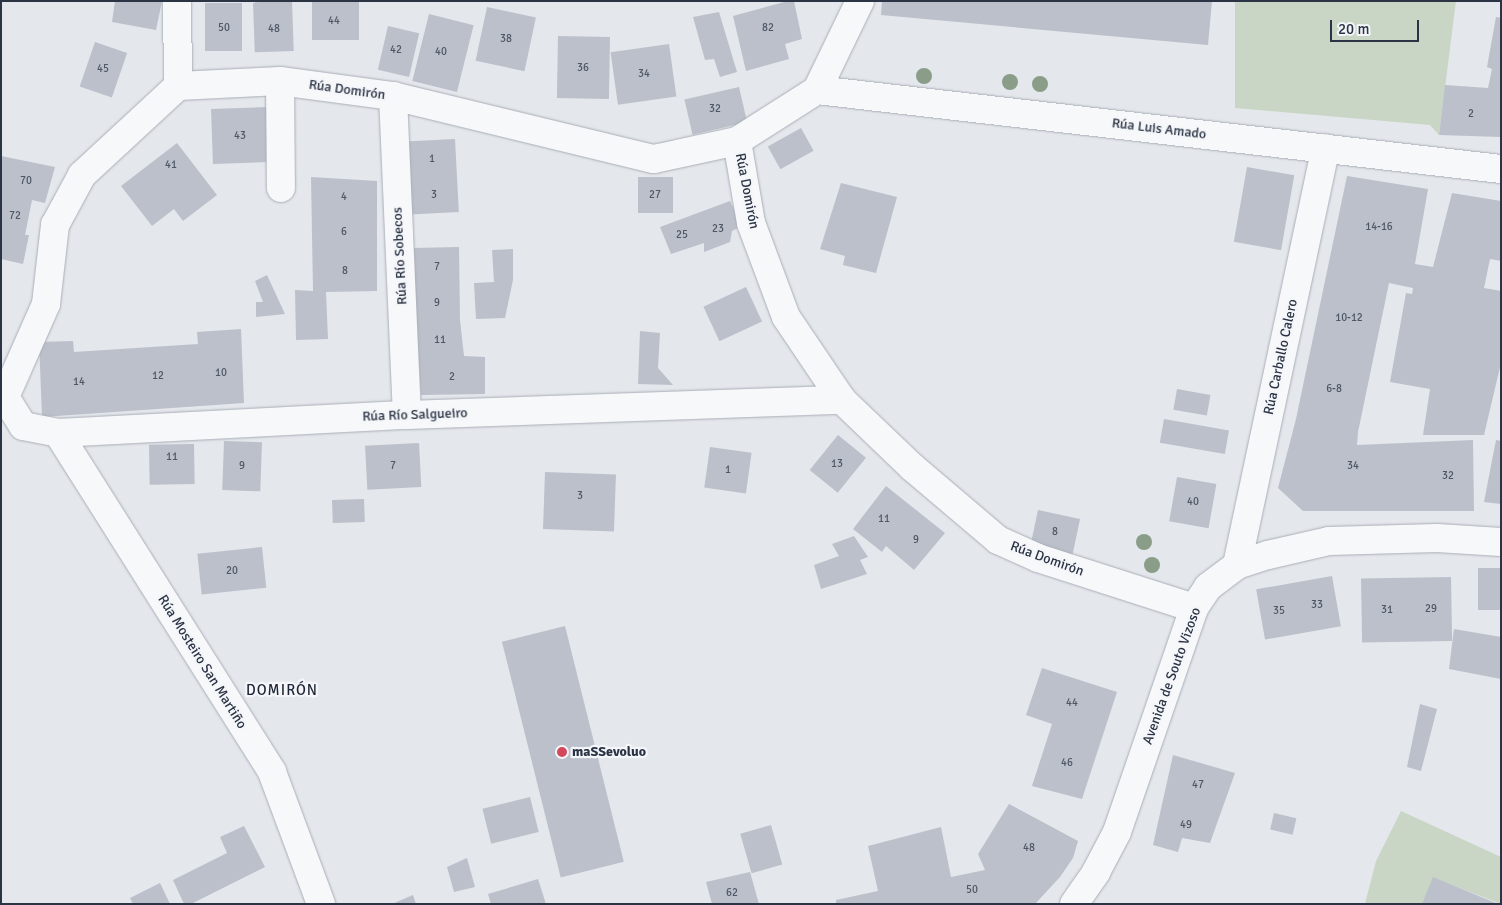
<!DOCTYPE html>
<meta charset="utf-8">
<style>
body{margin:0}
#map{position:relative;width:1502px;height:905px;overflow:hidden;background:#e4e7ec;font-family:Signika,sans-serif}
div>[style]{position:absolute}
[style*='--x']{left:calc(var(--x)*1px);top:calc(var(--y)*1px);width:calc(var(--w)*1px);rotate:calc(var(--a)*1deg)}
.green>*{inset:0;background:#c9d6c5}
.building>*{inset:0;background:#bbc0ca;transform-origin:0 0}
.roads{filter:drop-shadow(0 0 1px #a9aeb7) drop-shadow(0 0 1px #a9aeb7)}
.minor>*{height:28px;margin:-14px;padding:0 14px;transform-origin:14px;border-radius:14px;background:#f7f8fa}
.tertiary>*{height:28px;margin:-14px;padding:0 14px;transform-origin:14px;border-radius:14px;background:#f7f8fa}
.trees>*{width:16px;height:16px;margin:-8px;border-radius:50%;background:#899d89}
.dots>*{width:14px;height:14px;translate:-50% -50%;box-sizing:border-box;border:2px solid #f4f6f9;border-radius:50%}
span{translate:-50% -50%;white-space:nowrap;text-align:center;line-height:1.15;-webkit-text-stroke:4.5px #f4f6f9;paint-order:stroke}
.number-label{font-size:11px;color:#4f5766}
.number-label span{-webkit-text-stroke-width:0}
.street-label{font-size:14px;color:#2b3445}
.poi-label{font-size:14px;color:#2b3445;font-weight:700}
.left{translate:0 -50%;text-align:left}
.neighbourhood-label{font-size:15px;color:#1d2536;letter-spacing:1px}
.frame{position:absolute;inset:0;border:2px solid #2b3445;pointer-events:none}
.scale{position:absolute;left:1330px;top:20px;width:89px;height:22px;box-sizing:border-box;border:2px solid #2b3445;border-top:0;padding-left:6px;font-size:15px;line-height:18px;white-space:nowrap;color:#2b3445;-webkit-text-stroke:4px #f4f6f9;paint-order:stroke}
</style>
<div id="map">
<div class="green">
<i style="clip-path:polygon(1235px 1px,1456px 1px,1439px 135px,1430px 125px,1235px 108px)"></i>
<i style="clip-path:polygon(1401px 811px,1501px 857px,1501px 904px,1434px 878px,1422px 904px,1365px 904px,1376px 861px)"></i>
</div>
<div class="building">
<i style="clip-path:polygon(115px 1px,162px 1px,156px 30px,112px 22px)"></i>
<i style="left:292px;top:1px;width:50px;height:39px;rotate:88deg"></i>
<i style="left:312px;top:1px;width:47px;height:39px"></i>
<i style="clip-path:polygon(788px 1px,794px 1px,802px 39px,785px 44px,789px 59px,746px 71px,733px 16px)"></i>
<i style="clip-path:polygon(882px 1px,1212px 1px,1208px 45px,881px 15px)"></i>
<i style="left:242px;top:3px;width:48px;height:37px;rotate:90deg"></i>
<i style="left:487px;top:7px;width:50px;height:55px;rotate:12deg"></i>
<i style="clip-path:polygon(719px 12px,737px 72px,720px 77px,714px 59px,705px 60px,693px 17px)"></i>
<i style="left:429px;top:14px;width:46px;height:69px;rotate:14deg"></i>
<i style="clip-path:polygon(1496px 17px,1501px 18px,1501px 137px,1439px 135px,1445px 85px,1488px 88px,1492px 69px,1487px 67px)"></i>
<i style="left:388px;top:26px;width:32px;height:45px;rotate:13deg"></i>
<i style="left:558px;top:36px;width:52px;height:62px;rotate:1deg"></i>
<i style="left:95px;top:42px;width:34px;height:47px;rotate:19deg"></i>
<i style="left:669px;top:44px;width:53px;height:59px;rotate:82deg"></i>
<i style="left:739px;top:87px;width:36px;height:56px;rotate:77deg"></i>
<i style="left:267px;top:107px;width:55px;height:56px;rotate:88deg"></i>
<i style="left:801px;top:128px;width:26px;height:38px;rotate:61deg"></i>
<i style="left:455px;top:139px;width:73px;height:49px;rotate:87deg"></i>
<i style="clip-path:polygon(177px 143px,217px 195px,183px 221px,174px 209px,152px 226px,121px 186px)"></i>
<i style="clip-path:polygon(1px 156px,55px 167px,45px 203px,32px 200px,25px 235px,29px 235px,23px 264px,1px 259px)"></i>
<i style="left:1247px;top:167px;width:48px;height:76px;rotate:10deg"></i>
<i style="clip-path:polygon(1347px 176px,1428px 189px,1415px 264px,1433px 267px,1452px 193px,1501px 201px,1501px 261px,1490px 259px,1484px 288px,1501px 291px,1501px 363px,1484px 435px,1423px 435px,1430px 389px,1390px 382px,1406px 293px,1412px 294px,1413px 288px,1389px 283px,1358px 432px,1357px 445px,1473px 440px,1474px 511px,1303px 511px,1278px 488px,1296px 419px)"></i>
<i style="clip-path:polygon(311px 177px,377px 181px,377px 291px,326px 292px,328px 339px,296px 340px,295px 290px,313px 291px)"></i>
<i style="left:638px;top:177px;width:35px;height:36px"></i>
<i style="clip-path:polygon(841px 183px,897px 197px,876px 273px,843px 265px,845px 256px,820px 249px)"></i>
<i style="clip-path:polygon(730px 201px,742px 226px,732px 231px,730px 242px,704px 252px,704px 243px,671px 254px,660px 227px)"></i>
<i style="clip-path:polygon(459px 247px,460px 320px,464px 356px,485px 357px,485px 394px,421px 395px,416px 323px,414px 248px)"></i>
<i style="clip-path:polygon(513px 249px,513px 280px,505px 318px,476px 319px,474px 283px,494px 282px,492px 250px)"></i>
<i style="clip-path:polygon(267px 275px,285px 314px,256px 317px,256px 302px,263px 302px,255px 281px)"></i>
<i style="left:746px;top:287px;width:38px;height:47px;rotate:65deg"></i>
<i style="clip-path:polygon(241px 329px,244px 403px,42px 417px,39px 342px,73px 341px,74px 352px,198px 344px,197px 332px)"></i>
<i style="clip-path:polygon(640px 331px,660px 333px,658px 368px,673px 385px,638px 384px)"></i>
<i style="left:1177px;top:389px;width:34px;height:21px;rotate:10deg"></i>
<i style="left:1164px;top:419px;width:66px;height:24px;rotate:10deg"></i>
<i style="left:838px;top:435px;width:36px;height:45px;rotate:39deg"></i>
<i style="clip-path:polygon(1496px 440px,1501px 441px,1501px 504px,1484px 502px)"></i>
<i style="left:224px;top:441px;width:38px;height:49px;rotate:2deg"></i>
<i style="left:419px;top:443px;width:44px;height:54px;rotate:87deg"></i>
<i style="left:194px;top:444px;width:40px;height:45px;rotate:89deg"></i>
<i style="left:710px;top:447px;width:42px;height:41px;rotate:8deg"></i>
<i style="left:545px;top:472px;width:71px;height:57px;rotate:2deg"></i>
<i style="left:1177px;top:477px;width:40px;height:45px;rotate:10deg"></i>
<i style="clip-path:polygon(886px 486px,945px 533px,914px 570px,886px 546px,882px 552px,853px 529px)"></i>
<i style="left:364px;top:499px;width:23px;height:32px;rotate:88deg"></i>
<i style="left:1038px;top:510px;width:43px;height:37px;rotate:12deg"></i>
<i style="clip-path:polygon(854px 536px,868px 557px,860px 560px,867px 574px,821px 589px,814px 565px,839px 556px,832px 544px)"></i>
<i style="left:262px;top:547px;width:41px;height:65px;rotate:84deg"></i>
<i style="left:1501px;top:568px;width:42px;height:23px;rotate:90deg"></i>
<i style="left:1332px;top:576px;width:51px;height:77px;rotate:80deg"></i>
<i style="left:1451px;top:577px;width:64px;height:90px;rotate:89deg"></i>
<i style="left:565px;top:626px;width:243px;height:65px;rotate:76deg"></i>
<i style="clip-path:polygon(1454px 629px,1501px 637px,1501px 679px,1449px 669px)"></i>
<i style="clip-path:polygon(1042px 668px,1117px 692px,1082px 799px,1032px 786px,1052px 724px,1026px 715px)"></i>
<i style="clip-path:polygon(1420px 704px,1437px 709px,1421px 771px,1407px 767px)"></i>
<i style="clip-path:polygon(1173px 755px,1235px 773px,1210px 843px,1182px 838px,1178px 852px,1153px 845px)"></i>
<i style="left:530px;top:797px;width:36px;height:49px;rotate:76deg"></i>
<i style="clip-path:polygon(1009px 804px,1078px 841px,1073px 858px,1060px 877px,1035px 904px,836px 904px,836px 900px,878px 891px,868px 846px,941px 827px,951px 877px,985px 870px,978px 854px)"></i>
<i style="left:1274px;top:813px;width:23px;height:17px;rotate:13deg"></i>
<i style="left:771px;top:825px;width:41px;height:32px;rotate:74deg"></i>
<i style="clip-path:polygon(244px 826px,265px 867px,191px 904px,184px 904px,173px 880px,227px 853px,220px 837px)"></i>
<i style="clip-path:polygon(467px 858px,475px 887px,454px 892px,447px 867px)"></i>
<i style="clip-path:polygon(750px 872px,759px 904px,712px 904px,706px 882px)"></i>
<i style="clip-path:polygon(1433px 877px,1498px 904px,1422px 904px)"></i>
<i style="clip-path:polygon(538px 879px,546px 904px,491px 904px,488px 894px)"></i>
<i style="clip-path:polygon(160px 883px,170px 904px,133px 904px,130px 898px)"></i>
<i style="clip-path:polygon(413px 895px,416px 904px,392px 904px)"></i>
</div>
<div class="roads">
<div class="minor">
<i style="--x:177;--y:1;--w:85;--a:89.3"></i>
<i style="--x:280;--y:81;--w:107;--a:89.5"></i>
<i style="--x:178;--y:86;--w:102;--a:-2.8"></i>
<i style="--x:280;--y:81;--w:114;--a:7.6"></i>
<i style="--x:393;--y:96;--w:268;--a:13.6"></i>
<i style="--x:654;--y:159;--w:85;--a:-12.2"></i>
<i style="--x:737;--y:141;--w:95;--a:-32.5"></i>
<i style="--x:817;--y:90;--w:99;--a:-64.2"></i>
<i style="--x:817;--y:90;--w:689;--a:6.59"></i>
<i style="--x:393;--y:96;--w:319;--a:87.5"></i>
<i style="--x:737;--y:141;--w:83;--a:80.3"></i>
<i style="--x:751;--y:223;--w:100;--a:69.6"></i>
<i style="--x:786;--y:317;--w:100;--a:56"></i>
<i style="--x:842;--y:400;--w:97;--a:43.7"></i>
<i style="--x:912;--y:467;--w:113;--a:40.3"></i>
<i style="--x:998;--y:540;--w:44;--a:24.2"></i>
<i style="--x:1038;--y:558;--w:164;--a:17.8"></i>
<i style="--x:5;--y:397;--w:34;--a:58"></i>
<i style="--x:23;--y:426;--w:36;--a:11"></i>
<i style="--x:58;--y:433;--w:349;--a:-3"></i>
<i style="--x:407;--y:415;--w:435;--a:-2"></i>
<i style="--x:1;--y:401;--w:6;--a:-45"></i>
<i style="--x:5;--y:397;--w:102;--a:-66.2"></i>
<i style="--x:46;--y:304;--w:80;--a:-83.5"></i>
<i style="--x:55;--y:225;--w:57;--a:-61.6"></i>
<i style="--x:82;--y:175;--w:131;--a:-42.8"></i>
<i style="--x:58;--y:433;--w:401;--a:57.7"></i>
<i style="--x:272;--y:772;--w:141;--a:69.6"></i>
<i style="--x:1237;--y:565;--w:426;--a:-78"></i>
</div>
<div class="tertiary">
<i style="--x:1074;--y:904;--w:39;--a:-55"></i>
<i style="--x:1096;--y:872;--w:45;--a:-62.3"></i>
<i style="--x:1117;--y:832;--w:237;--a:-71"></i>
<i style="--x:1194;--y:608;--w:25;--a:-56"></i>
<i style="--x:1208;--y:587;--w:36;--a:-37"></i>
<i style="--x:1237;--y:565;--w:33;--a:-18"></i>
<i style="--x:1268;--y:555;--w:63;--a:-12.9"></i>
<i style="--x:1329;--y:541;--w:108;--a:-1.6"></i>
<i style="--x:1437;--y:538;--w:64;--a:3.6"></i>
</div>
</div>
<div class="trees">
<i style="left:924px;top:76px"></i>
<i style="left:1010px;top:82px"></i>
<i style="left:1040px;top:84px"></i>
<i style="left:1144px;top:542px"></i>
<i style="left:1152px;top:565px"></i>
</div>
<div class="dots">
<i style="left:562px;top:752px;background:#d1495b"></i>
</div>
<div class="number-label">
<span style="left:334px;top:21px">44</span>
<span style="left:224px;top:28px">50</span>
<span style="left:768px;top:28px">82</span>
<span style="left:274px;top:29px">48</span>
<span style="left:506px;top:39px">38</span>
<span style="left:396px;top:50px">42</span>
<span style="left:441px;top:52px">40</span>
<span style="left:583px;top:68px">36</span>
<span style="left:103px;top:69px">45</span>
<span style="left:644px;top:74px">34</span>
<span style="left:715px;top:109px">32</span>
<span style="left:1471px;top:114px">2</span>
<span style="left:240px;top:136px">43</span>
<span style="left:432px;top:159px">1</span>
<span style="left:171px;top:165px">41</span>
<span style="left:26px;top:181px">70</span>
<span style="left:434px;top:195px">3</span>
<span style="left:655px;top:195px">27</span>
<span style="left:344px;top:197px">4</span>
<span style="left:15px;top:216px">72</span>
<span style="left:1379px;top:227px">14-16</span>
<span style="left:718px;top:229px">23</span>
<span style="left:344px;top:232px">6</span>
<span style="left:682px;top:235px">25</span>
<span style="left:437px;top:267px">7</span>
<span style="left:345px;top:271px">8</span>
<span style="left:437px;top:303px">9</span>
<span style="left:1349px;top:318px">10-12</span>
<span style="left:440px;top:340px">11</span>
<span style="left:221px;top:373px">10</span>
<span style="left:158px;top:376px">12</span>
<span style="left:452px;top:377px">2</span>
<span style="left:79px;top:382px">14</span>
<span style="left:1334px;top:389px">6-8</span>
<span style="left:172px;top:457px">11</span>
<span style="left:837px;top:464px">13</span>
<span style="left:242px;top:466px">9</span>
<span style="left:393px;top:466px">7</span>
<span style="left:1353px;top:466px">34</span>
<span style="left:728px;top:470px">1</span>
<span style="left:1448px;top:476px">32</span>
<span style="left:580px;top:496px">3</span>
<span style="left:1193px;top:502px">40</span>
<span style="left:884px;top:519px">11</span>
<span style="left:1055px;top:532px">8</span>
<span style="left:916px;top:540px">9</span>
<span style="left:232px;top:571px">20</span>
<span style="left:1317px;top:605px">33</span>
<span style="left:1431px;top:609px">29</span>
<span style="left:1387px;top:610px">31</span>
<span style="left:1279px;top:611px">35</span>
<span style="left:1072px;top:703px">44</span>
<span style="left:1067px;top:763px">46</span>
<span style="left:1198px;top:785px">47</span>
<span style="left:1186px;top:825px">49</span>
<span style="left:1029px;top:848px">48</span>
<span style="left:972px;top:890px">50</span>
<span style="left:732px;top:893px">62</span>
</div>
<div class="street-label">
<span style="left:347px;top:90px;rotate:8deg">Rúa Domirón</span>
<span style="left:1159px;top:129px;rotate:7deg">Rúa Luis Amado</span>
<span style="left:747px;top:191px;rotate:79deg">Rúa Domirón</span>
<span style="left:400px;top:256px;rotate:-93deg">Rúa Río Sobecos</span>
<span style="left:1281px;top:357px;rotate:-78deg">Rúa Carballo Calero</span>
<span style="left:415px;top:415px;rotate:-2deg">Rúa Río Salgueiro</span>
<span style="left:1047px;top:559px;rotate:20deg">Rúa Domirón</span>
<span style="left:202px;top:662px;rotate:58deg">Rúa Mosteiro San Martiño</span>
<span style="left:1172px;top:676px;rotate:-70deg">Avenida de Souto Vizoso</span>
</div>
<div class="poi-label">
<span class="left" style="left:572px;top:752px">maSSevoluo</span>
</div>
<div class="neighbourhood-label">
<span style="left:282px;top:691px">DOMIRÓN</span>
</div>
<div class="frame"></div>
<div class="scale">20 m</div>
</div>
